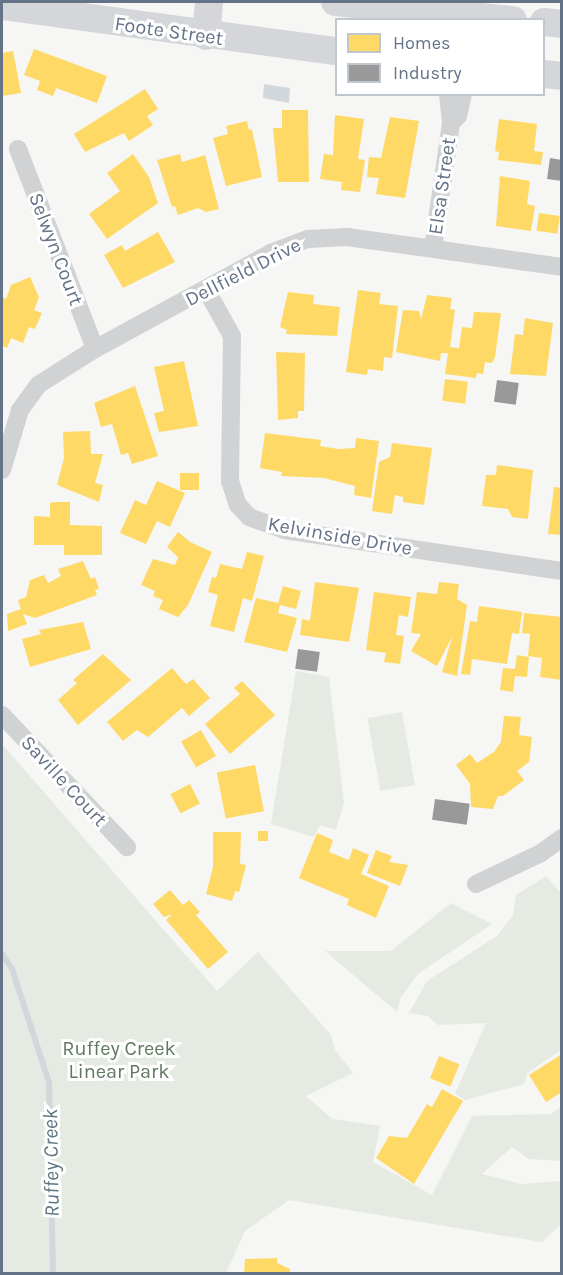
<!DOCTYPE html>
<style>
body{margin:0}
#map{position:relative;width:563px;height:1275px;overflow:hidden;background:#f6f6f5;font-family:Karla,sans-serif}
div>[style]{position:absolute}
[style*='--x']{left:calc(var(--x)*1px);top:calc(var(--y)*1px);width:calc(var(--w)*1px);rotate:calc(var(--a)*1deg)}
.green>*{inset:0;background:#e5eae3;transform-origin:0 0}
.water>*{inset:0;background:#d1d8dc}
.homes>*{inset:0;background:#ffd966;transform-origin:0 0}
.industry>*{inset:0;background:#999;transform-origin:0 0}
.stream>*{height:6px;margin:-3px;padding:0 3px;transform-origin:3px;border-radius:3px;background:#d1d8dc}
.minor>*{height:18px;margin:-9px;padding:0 9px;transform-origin:9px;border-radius:9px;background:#d1d2d3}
.primary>*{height:28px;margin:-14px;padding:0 14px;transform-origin:14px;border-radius:14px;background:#d4d6d9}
span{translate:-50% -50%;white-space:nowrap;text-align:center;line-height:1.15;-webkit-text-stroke:6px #fff;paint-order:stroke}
.street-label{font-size:20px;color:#647387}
.park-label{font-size:20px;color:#61795f}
.water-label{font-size:21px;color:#5f7583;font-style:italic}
.frame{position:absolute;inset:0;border:3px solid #647387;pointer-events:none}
.legend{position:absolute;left:335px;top:18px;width:210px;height:78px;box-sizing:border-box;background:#fff;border:2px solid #c1c7cf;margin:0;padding:8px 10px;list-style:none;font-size:18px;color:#647387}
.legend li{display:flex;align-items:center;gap:12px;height:30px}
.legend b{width:30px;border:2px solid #c1c7cf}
</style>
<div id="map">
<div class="green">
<i style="clip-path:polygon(296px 671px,329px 677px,344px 803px,336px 830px,320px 825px,314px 837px,271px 824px)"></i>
<i style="left:402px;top:712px;width:74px;height:35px;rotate:80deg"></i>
<i style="clip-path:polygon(2px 744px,217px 991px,258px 952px,331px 1035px,335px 1050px,353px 1073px,306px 1096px,332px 1119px,380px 1126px,373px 1162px,432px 1195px,472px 1116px,551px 1114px,561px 1107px,561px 1161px,529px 1159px,512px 1147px,482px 1174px,521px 1184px,561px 1181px,561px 1224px,542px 1242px,289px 1200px,245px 1231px,226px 1273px,2px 1273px)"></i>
<i style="clip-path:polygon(546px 876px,561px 893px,561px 1050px,527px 1073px,524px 1084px,465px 1100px,455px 1094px,486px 1023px,438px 1025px,428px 1016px,409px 1013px,427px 981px,497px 936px,513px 915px,516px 895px)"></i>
<i style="clip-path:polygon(451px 903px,492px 924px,418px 974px,401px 997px,397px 1012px,325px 951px,391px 951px)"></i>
</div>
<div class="water">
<i style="clip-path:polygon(264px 84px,290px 88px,289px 103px,263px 98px)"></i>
</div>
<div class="homes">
<i style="clip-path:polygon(34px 49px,107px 76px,97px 103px,56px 88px,53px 96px,37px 90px,40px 81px,24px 75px)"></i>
<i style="clip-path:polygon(13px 51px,21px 93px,2px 96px,2px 53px)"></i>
<i style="clip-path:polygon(145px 89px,158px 109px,147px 116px,153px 125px,129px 141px,124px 133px,85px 152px,74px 134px)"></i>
<i style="clip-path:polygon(282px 110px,308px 110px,309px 182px,278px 182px,273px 128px,282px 128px)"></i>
<i style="clip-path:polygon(335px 115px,364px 119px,358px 159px,365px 160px,360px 192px,341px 190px,342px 182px,320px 179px,324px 154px,333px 155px)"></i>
<i style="clip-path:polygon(390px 117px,419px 121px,405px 198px,376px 194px,379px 178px,367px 177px,369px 157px,381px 158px)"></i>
<i style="clip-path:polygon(499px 119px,537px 124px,534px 151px,543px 152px,541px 165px,498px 160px,499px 152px,495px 151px)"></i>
<i style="clip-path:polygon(247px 121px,249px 130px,252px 129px,262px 177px,226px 186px,213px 138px,228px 134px,226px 126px)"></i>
<i style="clip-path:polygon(133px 154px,149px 177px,158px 203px,107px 239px,89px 214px,120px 191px,107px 173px)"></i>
<i style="clip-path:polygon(180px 154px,182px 162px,205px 155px,219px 209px,206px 212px,198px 208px,178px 215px,175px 206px,172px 207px,157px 160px)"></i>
<i style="clip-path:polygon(500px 176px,530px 181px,527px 204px,535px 206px,531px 231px,496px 226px)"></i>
<i style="left:539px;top:213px;width:21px;height:18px;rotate:8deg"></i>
<i style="clip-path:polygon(158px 232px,175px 262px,123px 288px,104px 255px,122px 245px,125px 251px)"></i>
<i style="clip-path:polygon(30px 277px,39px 297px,34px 310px,42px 313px,35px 329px,29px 327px,23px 343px,11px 338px,7px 348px,2px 346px,2px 297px,6px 299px,11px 285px)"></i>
<i style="clip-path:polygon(358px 290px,381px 293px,379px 304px,398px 306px,392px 358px,384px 357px,383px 371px,368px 369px,367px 375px,346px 372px)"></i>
<i style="clip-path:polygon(288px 292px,314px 295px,313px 304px,340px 307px,337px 336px,286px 334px,287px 330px,280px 327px)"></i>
<i style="clip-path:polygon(427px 295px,452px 298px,450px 309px,455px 310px,450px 347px,459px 348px,462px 327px,472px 328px,474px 312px,501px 313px,495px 357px,492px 363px,485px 362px,483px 374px,477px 373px,476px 378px,445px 374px,448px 353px,441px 353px,440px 361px,396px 352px,403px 310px,419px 311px,421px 319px)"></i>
<i style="clip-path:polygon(525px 318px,553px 323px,546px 376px,510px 374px,515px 334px,523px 335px)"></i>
<i style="clip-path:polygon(276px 352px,305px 353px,304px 411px,298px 411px,298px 418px,278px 420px)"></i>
<i style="clip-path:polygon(184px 361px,198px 426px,159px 432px,154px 413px,164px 411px,154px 367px)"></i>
<i style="left:445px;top:379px;width:23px;height:22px;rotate:7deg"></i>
<i style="clip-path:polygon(135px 386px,158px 456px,132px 464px,128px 453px,121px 455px,112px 424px,101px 427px,94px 403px)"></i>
<i style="clip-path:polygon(90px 431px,91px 454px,103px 454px,95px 483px,103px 485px,99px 502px,57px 485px,64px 458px,63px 432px)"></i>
<i style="clip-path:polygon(265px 433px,321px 440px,320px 446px,338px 449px,355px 448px,356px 438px,379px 441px,371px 498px,354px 495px,355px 486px,324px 478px,281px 476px,282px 472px,260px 468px)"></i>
<i style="clip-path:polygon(392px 443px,432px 448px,424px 505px,403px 502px,403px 497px,395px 495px,392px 514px,372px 511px,379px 462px,390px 457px)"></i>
<i style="clip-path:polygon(497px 465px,533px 470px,528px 519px,512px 517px,508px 509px,482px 506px,486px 475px,496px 475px)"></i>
<i style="left:180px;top:473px;width:19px;height:17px"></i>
<i style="clip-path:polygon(157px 481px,185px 493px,170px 527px,157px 521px,146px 544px,120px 533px,135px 500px,146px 505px)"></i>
<i style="clip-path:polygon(554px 487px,562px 488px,562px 535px,548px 534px)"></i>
<i style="clip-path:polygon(54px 502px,70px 502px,70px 525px,102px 526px,102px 555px,64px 555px,64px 545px,34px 545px,34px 516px,50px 517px,50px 503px)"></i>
<i style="clip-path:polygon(178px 532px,190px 542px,212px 552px,188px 605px,178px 617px,159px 609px,163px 600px,153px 596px,155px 591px,141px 585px,153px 559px,175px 565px,178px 557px,167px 547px)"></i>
<i style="clip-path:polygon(247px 552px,264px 556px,252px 601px,243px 598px,234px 632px,210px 626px,218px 595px,208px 592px,212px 577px,216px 578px,220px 564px,242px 569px)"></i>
<i style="clip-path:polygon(83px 561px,91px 579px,95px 577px,99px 589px,95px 590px,97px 595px,35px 618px,23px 614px,27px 624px,8px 631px,7px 614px,21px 609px,18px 600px,26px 597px,30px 580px,44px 575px,48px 583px,61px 576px,58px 569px)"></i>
<i style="clip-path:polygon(315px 582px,359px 588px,349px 642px,300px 635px,302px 619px,310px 621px)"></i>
<i style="clip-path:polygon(439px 582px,459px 584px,457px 599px,467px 605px,457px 676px,442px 672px,452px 637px,437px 666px,411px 651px,421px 634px,411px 633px,417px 592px,437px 594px)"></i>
<i style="clip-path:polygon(283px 586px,301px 591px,296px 609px,280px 605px,278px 613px,297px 618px,287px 652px,244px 642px,256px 598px,278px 603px)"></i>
<i style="clip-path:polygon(374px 592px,411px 597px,408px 617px,399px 615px,396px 635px,404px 636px,400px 664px,384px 662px,386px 653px,366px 650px)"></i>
<i style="clip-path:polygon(479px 606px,522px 612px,519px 634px,512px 633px,507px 664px,472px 659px,470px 675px,461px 674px,470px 621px,477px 622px)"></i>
<i style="clip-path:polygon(524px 613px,562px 617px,562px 680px,540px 677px,542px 658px,528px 656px,530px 634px,522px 633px)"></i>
<i style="clip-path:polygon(83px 622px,91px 649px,30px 667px,22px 639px,41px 634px,39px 630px)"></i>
<i style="clip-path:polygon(103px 654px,131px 680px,78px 725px,58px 700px,77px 683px,73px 680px)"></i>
<i style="clip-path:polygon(517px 655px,529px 657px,527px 677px,515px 676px,513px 692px,500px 690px,503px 668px,515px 669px)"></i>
<i style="clip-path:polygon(172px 668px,186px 684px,193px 679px,210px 698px,189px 716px,182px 708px,148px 737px,137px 730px,123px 741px,107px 722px)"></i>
<i style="clip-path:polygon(242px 681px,275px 715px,230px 754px,205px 724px,240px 694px,234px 688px)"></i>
<i style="clip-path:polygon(504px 716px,521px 717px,519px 735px,532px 737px,529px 762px,517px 771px,524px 780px,503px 796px,498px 796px,493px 809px,471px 807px,470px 784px,456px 765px,470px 754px,477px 763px,494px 752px,501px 742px)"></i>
<i style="left:201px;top:730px;width:30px;height:23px;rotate:60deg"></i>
<i style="left:255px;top:765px;width:47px;height:39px;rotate:79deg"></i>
<i style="left:190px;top:784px;width:22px;height:22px;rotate:63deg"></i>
<i style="left:258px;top:831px;width:10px;height:10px"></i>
<i style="clip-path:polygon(213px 832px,241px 832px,240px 864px,246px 865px,239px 892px,235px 891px,232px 901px,206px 894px,213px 867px)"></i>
<i style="clip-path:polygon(317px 833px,333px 840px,329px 852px,349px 860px,353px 848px,369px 855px,361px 874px,389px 886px,376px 918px,347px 905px,349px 899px,299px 878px)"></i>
<i style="clip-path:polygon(376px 850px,392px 856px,389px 862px,408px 865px,400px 886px,367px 873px)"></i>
<i style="clip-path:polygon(170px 890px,183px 905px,189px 900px,200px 912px,196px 915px,228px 952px,208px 969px,166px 920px,172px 914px,164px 917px,153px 904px)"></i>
<i style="clip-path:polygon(562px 1054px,562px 1092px,546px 1102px,529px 1075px)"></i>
<i style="left:439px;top:1056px;width:22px;height:24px;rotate:22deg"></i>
<i style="clip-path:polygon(442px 1089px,463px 1101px,414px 1184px,376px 1158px,389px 1136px,407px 1138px,427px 1104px,432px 1107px)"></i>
<i style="clip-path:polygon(277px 1258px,277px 1263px,290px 1269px,290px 1274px,244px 1274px,245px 1259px)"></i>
</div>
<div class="industry">
<i style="clip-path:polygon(550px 158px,562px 160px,562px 181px,547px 179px)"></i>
<i style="left:497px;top:380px;width:22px;height:22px;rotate:8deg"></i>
<i style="left:298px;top:649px;width:22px;height:20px;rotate:8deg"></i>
<i style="left:435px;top:799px;width:35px;height:21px;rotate:8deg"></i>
</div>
<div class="stream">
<i style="--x:2;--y:954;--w:18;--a:56"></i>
<i style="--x:12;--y:969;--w:119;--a:71.9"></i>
<i style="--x:49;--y:1082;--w:192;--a:88.8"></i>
</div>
<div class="minor">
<i style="--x:451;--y:123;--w:10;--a:-45"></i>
<i style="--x:458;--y:116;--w:23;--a:-77"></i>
<i style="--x:18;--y:149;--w:214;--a:68.9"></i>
<i style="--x:433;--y:248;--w:126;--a:-81.8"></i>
<i style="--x:451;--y:123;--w:29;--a:-96"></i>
<i style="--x:207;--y:291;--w:51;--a:60.9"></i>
<i style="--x:232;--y:336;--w:145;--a:90.8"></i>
<i style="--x:230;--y:481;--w:25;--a:72"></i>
<i style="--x:238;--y:505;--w:16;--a:47"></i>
<i style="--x:249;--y:517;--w:37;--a:20"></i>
<i style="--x:284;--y:530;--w:281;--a:8.4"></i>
<i style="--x:2;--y:470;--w:63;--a:-73.3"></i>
<i style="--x:20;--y:410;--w:31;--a:-54"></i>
<i style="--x:38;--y:385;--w:67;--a:-32.3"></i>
<i style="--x:95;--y:349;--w:200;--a:-28.6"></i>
<i style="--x:271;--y:253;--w:40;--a:-21"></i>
<i style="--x:308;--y:239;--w:39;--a:-3"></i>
<i style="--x:347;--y:237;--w:217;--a:7.9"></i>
<i style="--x:2;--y:715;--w:182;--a:46.6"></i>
<i style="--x:476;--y:884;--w:72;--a:-25.5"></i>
<i style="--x:541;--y:853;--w:26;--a:-36"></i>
</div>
<div class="primary">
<i style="--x:335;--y:2;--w:179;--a:5.8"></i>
<i style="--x:2;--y:6;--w:337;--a:7.7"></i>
<i style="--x:544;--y:22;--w:18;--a:6"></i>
<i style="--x:206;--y:36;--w:34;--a:-85"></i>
<i style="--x:544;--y:74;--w:18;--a:6"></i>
</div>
<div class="street-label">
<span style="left:169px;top:31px;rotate:8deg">Foote Street</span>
<span style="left:442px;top:186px;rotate:-82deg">Elsa Street</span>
<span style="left:56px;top:249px;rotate:69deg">Selwyn Court</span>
<span style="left:243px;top:272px;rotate:-27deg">Dellfield Drive</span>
<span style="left:340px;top:536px;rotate:10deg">Kelvinside Drive</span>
<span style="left:64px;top:781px;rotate:47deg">Saville Court</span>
</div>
<div class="park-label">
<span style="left:119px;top:1060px">Ruffey Creek<br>Linear Park</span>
</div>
<div class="water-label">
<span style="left:51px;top:1163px;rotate:-91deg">Ruffey Creek</span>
</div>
<div class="frame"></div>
<ul class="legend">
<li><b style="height:16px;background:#ffd966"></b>Homes</li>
<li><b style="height:16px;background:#999"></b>Industry</li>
</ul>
</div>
